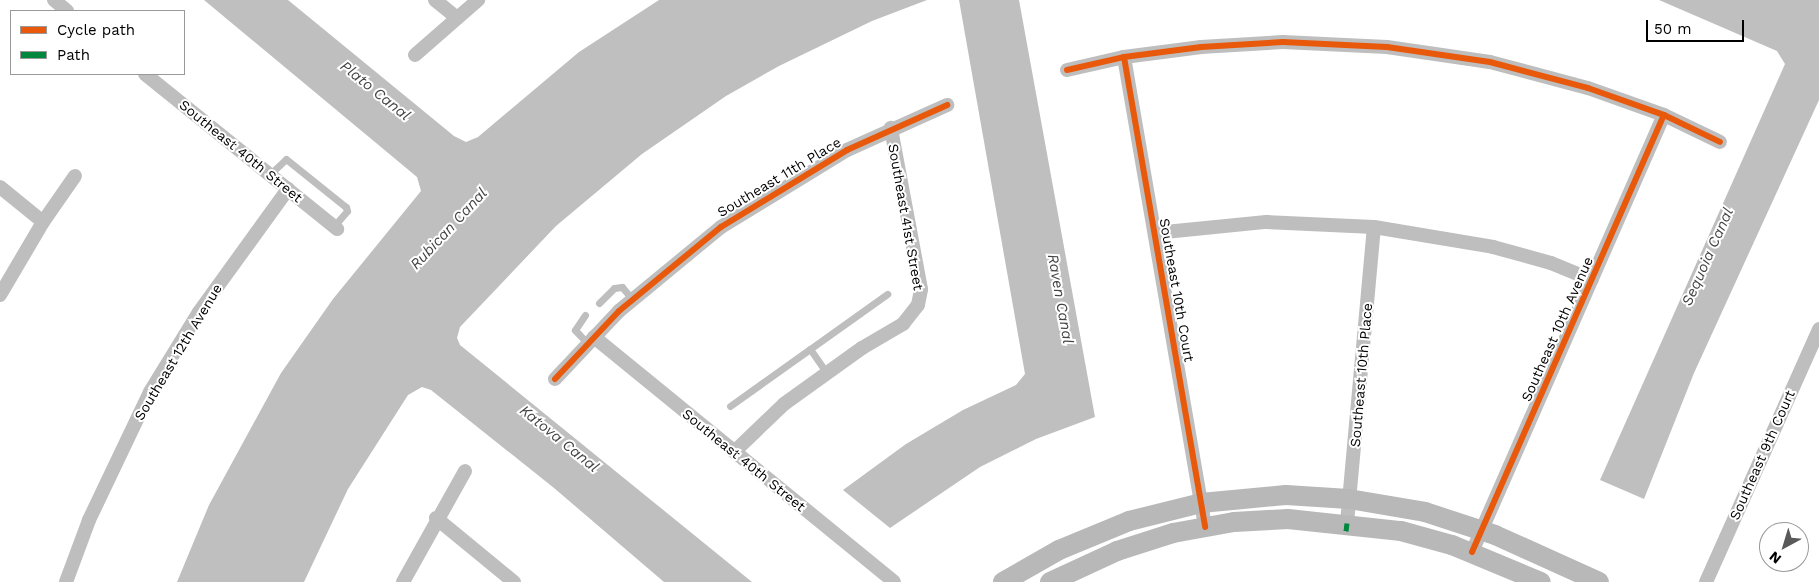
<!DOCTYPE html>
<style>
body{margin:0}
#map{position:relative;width:1819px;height:582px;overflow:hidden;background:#fff;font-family:"Work Sans",sans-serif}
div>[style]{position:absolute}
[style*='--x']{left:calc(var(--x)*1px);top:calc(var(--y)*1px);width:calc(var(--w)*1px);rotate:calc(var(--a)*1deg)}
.water>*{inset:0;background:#bfbfbf}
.lane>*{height:7px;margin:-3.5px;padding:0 3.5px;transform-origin:3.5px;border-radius:3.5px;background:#bebebe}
.street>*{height:14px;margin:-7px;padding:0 7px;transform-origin:7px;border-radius:7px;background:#bebebe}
.secondary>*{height:20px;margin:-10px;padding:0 10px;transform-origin:10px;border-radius:10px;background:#b8b8b8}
.quiet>*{height:5px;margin-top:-2.5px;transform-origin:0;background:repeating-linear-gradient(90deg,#00873e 0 10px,transparent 0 15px)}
.cycleway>*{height:6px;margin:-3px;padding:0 3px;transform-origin:3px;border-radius:3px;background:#e8590c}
span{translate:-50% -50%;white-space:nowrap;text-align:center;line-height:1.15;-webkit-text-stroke:4px #fff;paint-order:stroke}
.street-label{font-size:14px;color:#000}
.water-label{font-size:15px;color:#444;font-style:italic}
.legend{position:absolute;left:10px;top:10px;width:175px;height:65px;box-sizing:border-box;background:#fff;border:1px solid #999;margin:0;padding:6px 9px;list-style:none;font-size:15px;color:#000}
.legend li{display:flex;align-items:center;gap:10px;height:25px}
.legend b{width:25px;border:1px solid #999}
.north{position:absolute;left:1759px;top:522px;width:50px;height:50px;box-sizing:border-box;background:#fff;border:1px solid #999;border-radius:50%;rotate:219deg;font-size:14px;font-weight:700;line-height:20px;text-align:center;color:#000}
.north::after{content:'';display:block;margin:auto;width:18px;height:22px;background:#595959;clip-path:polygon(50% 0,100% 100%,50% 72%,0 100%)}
.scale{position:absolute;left:1646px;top:20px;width:98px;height:22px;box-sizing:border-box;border:2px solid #000;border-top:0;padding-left:6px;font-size:15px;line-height:18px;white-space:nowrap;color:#000;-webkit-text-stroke:4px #fff;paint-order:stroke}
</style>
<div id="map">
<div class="water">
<i style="clip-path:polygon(204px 0,288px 0,454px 136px,466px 142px,478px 137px,579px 52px,659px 0,927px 0,872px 21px,779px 66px,726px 96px,642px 154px,556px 226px,460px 327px,457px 338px,460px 345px,752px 582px,664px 582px,554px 488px,431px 390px,422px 387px,408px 395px,348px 489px,304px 582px,177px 582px,209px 505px,281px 373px,333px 299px,421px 191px,417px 177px)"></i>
<i style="clip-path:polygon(959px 0,1019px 0,1095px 417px,1036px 439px,980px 467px,890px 528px,843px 490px,906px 444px,963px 410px,1016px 385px,1025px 374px)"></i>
<i style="clip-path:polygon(1659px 0,1819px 0,1819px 100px,1694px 373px,1644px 499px,1600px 480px,1785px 64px,1777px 51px)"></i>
</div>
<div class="lane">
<i style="--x:269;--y:175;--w:23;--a:-43"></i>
<i style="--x:286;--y:159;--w:77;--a:38.7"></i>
<i style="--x:346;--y:207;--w:4;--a:76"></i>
<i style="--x:347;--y:211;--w:20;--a:131"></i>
<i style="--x:599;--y:303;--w:21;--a:-45"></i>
<i style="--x:614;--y:288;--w:8;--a:-7"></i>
<i style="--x:622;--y:287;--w:16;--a:50"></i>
<i style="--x:585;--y:315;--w:18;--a:124"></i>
<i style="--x:575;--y:330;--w:19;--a:47"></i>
<i style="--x:810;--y:349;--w:95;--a:-35.5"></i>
<i style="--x:730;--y:406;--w:98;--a:-35.5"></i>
<i style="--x:810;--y:349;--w:28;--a:55"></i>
</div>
<div class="street">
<i style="--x:54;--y:0;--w:17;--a:40"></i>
<i style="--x:435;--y:0;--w:28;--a:39"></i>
<i style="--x:415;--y:55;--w:84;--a:-41.1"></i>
<i style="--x:1124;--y:57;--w:477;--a:80.2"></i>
<i style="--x:1067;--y:70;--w:58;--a:-12.8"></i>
<i style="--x:1124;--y:57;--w:78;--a:-7.4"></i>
<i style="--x:1201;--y:47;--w:82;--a:-3.5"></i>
<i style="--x:1283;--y:42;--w:104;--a:2.8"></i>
<i style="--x:1387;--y:47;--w:104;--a:8.3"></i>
<i style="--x:1490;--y:62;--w:101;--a:14.9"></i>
<i style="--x:1588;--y:88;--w:81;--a:19.6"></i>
<i style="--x:1664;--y:115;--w:62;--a:25.7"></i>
<i style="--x:145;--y:74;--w:247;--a:38.9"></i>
<i style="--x:0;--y:187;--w:55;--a:39.1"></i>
<i style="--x:1155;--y:233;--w:112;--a:-5.7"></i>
<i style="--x:1266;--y:222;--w:108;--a:2.7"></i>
<i style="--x:1374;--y:227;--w:121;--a:9.5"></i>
<i style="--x:1493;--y:247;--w:60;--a:15.4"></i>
<i style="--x:1551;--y:263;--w:44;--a:22.5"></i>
<i style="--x:0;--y:295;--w:85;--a:-59.5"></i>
<i style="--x:43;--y:222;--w:56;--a:-55.2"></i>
<i style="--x:594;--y:337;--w:387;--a:39.2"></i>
<i style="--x:555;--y:379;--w:93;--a:-46.7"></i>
<i style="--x:619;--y:311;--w:132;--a:-39.5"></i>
<i style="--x:721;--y:227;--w:148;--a:-31.4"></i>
<i style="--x:847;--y:150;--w:110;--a:-24.2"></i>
<i style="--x:734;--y:452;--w:69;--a:-43.8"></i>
<i style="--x:784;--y:404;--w:96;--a:-35.7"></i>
<i style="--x:862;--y:348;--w:48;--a:-30.3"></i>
<i style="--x:903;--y:324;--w:24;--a:-52"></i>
<i style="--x:918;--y:305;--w:16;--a:-79"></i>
<i style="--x:921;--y:289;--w:164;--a:-100.6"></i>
<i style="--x:436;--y:518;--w:101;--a:39.4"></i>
<i style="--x:1347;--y:523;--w:297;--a:-84.8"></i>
<i style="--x:1472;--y:552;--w:477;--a:-66.3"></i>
<i style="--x:66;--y:582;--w:66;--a:-69.6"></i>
<i style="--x:89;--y:520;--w:142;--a:-64.5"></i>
<i style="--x:150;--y:392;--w:94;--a:-58.5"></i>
<i style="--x:199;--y:312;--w:152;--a:-54.1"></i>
<i style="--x:403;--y:582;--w:127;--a:-60.8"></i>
<i style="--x:1706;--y:582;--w:277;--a:-65.9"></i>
</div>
<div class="secondary">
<i style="--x:1003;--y:582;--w:64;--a:-29.7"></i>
<i style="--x:1059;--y:550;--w:76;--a:-22.5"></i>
<i style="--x:1129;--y:521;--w:74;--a:-14"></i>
<i style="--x:1201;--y:503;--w:85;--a:-5.4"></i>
<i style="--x:1286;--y:495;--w:63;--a:3.6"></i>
<i style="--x:1349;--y:499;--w:77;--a:9.7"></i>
<i style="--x:1425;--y:512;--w:74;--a:18.2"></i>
<i style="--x:1495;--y:535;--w:114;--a:24.3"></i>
<i style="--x:1050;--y:582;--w:74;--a:-24.8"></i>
<i style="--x:1117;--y:551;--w:59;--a:-17.8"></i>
<i style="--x:1173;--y:533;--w:62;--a:-10.2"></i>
<i style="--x:1234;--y:522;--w:54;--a:-3.2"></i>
<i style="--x:1288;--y:519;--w:114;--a:6.1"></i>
<i style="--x:1401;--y:531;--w:53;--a:15.4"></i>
<i style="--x:1452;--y:545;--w:96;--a:22.6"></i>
</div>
<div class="quiet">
<i style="--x:1346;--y:531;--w:8;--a:-83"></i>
</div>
<div class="cycleway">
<i style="--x:1124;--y:57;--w:477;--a:80.2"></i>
<i style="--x:1067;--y:70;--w:58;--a:-12.8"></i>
<i style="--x:1124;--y:57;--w:78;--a:-7.4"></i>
<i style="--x:1201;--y:47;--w:82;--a:-3.5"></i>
<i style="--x:1283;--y:42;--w:104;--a:2.8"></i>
<i style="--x:1387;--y:47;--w:104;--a:8.3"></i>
<i style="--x:1490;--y:62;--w:101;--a:14.9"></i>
<i style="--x:1588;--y:88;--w:81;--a:19.6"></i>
<i style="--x:1664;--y:115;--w:62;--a:25.7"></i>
<i style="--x:555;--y:379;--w:93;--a:-46.7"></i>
<i style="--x:619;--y:311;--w:132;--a:-39.5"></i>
<i style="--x:721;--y:227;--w:148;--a:-31.4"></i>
<i style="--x:847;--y:150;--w:110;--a:-24.2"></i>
<i style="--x:1472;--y:552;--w:477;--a:-66.3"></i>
</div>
<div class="street-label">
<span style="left:241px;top:151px;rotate:39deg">Southeast 40th Street</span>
<span style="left:779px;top:177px;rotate:-31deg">Southeast 11th Place</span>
<span style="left:906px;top:217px;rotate:80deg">Southeast 41st Street</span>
<span style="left:1177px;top:290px;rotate:80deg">Southeast 10th Court</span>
<span style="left:1557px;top:329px;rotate:-66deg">Southeast 10th Avenue</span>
<span style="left:178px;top:352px;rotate:-59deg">Southeast 12th Avenue</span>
<span style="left:1361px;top:375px;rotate:-85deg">Southeast 10th Place</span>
<span style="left:1762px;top:455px;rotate:-66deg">Southeast 9th Court</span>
<span style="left:744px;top:460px;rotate:39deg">Southeast 40th Street</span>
</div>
<div class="water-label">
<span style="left:375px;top:91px;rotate:39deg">Plato Canal</span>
<span style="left:449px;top:229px;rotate:-47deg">Rubican Canal</span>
<span style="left:1708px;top:257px;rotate:-66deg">Sequoia Canal</span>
<span style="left:1060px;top:299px;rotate:80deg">Raven Canal</span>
<span style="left:559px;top:439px;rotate:39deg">Katova Canal</span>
</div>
<ul class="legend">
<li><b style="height:6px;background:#e8590c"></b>Cycle path</li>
<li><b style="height:6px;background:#00873e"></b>Path</li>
</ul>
<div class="north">N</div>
<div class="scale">50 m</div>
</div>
